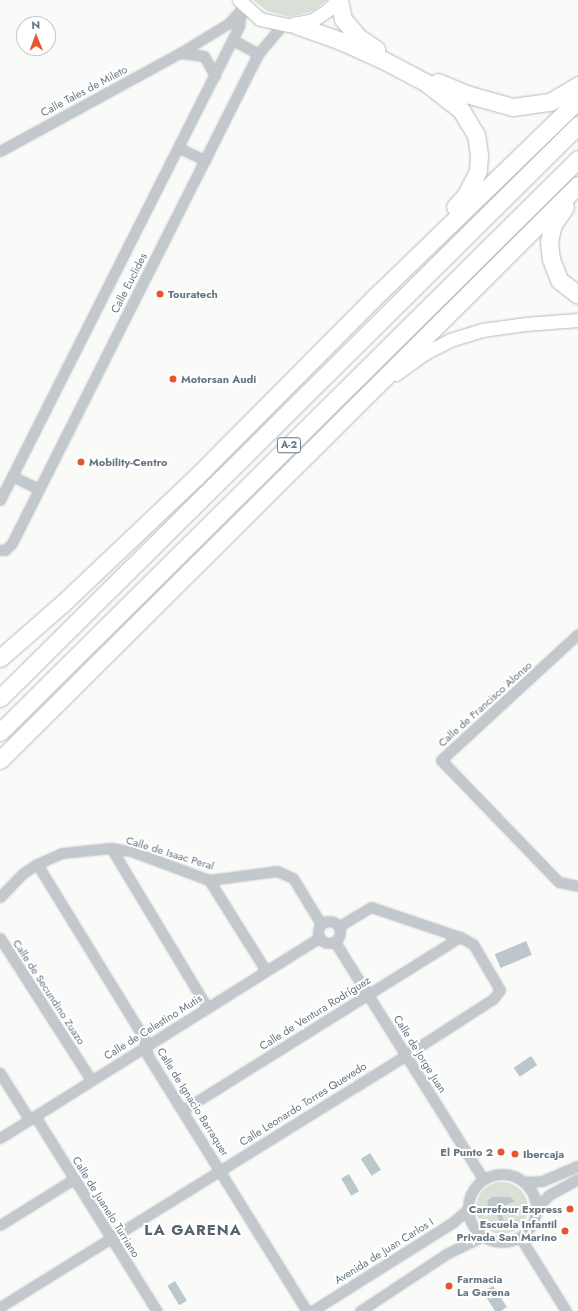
<!DOCTYPE html>
<meta charset="utf-8">
<style>
body{margin:0}
#map{position:relative;width:578px;height:1311px;overflow:hidden;background:#fafaf8;font-family:Jost,sans-serif}
div>[style]{position:absolute}
[style*='--x']{left:calc(var(--x)*1px);top:calc(var(--y)*1px);width:calc(var(--w)*1px);rotate:calc(var(--a)*1deg)}
.green>*{inset:0;background:#dadfd7}
.round{border-radius:50%}
.water>*{inset:0;background:#bbc7cb;transform-origin:0 0}
.roads{filter:drop-shadow(0 0 1px #b3babf) drop-shadow(0 0 1px #b3babf)}
.street>*{height:9px;margin:-4.5px;padding:0 4.5px;transform-origin:4.5px;border-radius:4.5px;background:#c3c8cc}
.street>.ring{margin:-4.5px;padding:0;box-sizing:content-box;background:none;border:9px solid #c3c8cc;border-radius:50%}
.secondary>*{height:13px;margin:-6.5px;padding:0 6.5px;transform-origin:6.5px;border-radius:6.5px;background:#fff}
.highway>*{height:17px;margin:-8.5px;padding:0 8.5px;transform-origin:8.5px;border-radius:8.5px;background:#fff}
.dots>*{width:11px;height:11px;translate:-50% -50%;box-sizing:border-box;border:2px solid #fff;border-radius:50%}
span{translate:-50% -50%;white-space:nowrap;text-align:center;line-height:1.15;-webkit-text-stroke:4px #fff;paint-order:stroke}
.shield-label span{padding:1px 3px;background:#fff;border:1px solid;border-radius:3px;-webkit-text-stroke-width:0}
.shield-label{font-size:10px;color:#657683;font-weight:700}
.street-label{font-size:11px;color:#657683}
.poi-label{font-size:11px;color:#657683;font-weight:700}
.left{translate:0 -50%;text-align:left}
.right{translate:-100% -50%;text-align:right}
.district-label{font-size:15px;color:#57646e;font-weight:700;letter-spacing:1px}
.north{position:absolute;left:16px;top:16px;width:40px;height:40px;box-sizing:border-box;background:#fff;border:1px solid #c1c8cd;border-radius:50%;rotate:359deg;font-size:11px;font-weight:700;line-height:16px;text-align:center;color:#657683}
.north::after{content:'';display:block;margin:auto;width:14px;height:18px;background:#e4572e;clip-path:polygon(50% 0,100% 100%,50% 72%,0 100%)}
</style>
<div id="map">
<div class="green">
<i style="clip-path:polygon(253px 0,327px 0,313px 11px,290px 17px,267px 11px)"></i>
<i class="round" style="left:476px;top:1182px;width:52px;height:52px"></i>
</div>
<div class="water">
<i style="left:526px;top:941px;width:15px;height:34px;rotate:67deg"></i>
<i style="left:531px;top:1056px;width:11px;height:21px;rotate:56deg"></i>
<i style="left:370px;top:1153px;width:20px;height:11px;rotate:57deg"></i>
<i style="left:349px;top:1174px;width:20px;height:9px;rotate:60deg"></i>
<i style="clip-path:polygon(493px 1197px,510px 1197px,515px 1201px,499px 1208px,504px 1221px,500px 1223px,495px 1210px,487px 1212px,488px 1200px)"></i>
<i style="left:175px;top:1281px;width:23px;height:9px;rotate:59deg"></i>
<i style="clip-path:polygon(493px 1286px,507px 1307px,501px 1311px,495px 1311px,483px 1292px)"></i>
</div>
<div class="roads">
<div class="street">
<i style="--x:233;--y:40;--w:29;--a:29"></i>
<i style="--x:180;--y:53;--w:24;--a:7"></i>
<i style="--x:204;--y:56;--w:23;--a:61"></i>
<i style="--x:179;--y:148;--w:29;--a:25"></i>
<i style="--x:0;--y:151;--w:205;--a:-28.6"></i>
<i style="--x:180;--y:53;--w:57;--a:-31.5"></i>
<i style="--x:229;--y:23;--w:15;--a:-48"></i>
<i style="--x:12;--y:476;--w:30;--a:26"></i>
<i style="--x:0;--y:500;--w:506;--a:-63.23"></i>
<i style="--x:228;--y:48;--w:25;--a:-63"></i>
<i style="--x:239;--y:26;--w:22;--a:-82"></i>
<i style="--x:0;--y:550;--w:5;--a:0"></i>
<i style="--x:5;--y:550;--w:10;--a:-45"></i>
<i style="--x:12;--y:543;--w:547;--a:-63.29"></i>
<i style="--x:258;--y:54;--w:38;--a:-50"></i>
<i style="--x:578;--y:634;--w:186;--a:137.4"></i>
<i style="--x:441;--y:760;--w:170;--a:46"></i>
<i style="--x:559;--y:882;--w:19;--a:12"></i>
<i style="--x:111;--y:848;--w:186;--a:58.9"></i>
<i style="--x:37;--y:864;--w:204;--a:58.4"></i>
<i style="--x:144;--y:1038;--w:18;--a:77"></i>
<i style="--x:148;--y:1056;--w:301;--a:58.1"></i>
<i style="--x:209;--y:880;--w:107;--a:57.9"></i>
<i style="--x:0;--y:897;--w:32;--a:-46"></i>
<i style="--x:22;--y:874;--w:18;--a:-34"></i>
<i style="--x:37;--y:864;--w:27;--a:-24"></i>
<i style="--x:62;--y:853;--w:49;--a:-5.8"></i>
<i style="--x:111;--y:848;--w:20;--a:9"></i>
<i style="--x:131;--y:851;--w:83;--a:20.4"></i>
<i style="--x:209;--y:880;--w:69;--a:-7.5"></i>
<i style="--x:277;--y:871;--w:17;--a:24"></i>
<i style="--x:293;--y:878;--w:54;--a:58.7"></i>
<i class="ring" style="left:318px;top:921px;width:13px;height:13px"></i>
<i style="--x:0;--y:938;--w:169;--a:57.3"></i>
<i style="--x:335;--y:942;--w:279;--a:58"></i>
<i style="--x:0;--y:1073;--w:54;--a:57.8"></i>
<i style="--x:183;--y:1110;--w:327;--a:-32"></i>
<i style="--x:35;--y:1116;--w:230;--a:58"></i>
<i style="--x:0;--y:1138;--w:377;--a:-32.1"></i>
<i class="ring" style="left:468px;top:1174px;width:59px;height:59px"></i>
<i style="--x:524;--y:1182;--w:18;--a:-3"></i>
<i style="--x:542;--y:1181;--w:39;--a:-23"></i>
<i style="--x:536;--y:1208;--w:18;--a:-45"></i>
<i style="--x:549;--y:1195;--w:33;--a:-29"></i>
<i style="--x:0;--y:1225;--w:87;--a:-31.9"></i>
<i style="--x:520;--y:1237;--w:87;--a:58.1"></i>
<i style="--x:0;--y:1307;--w:478;--a:-31.8"></i>
<i style="--x:406;--y:1055;--w:103;--a:-32.8"></i>
<i style="--x:493;--y:999;--w:11;--a:-52"></i>
<i style="--x:500;--y:990;--w:53;--a:-120.4"></i>
<i style="--x:473;--y:944;--w:15;--a:-152"></i>
<i style="--x:460;--y:937;--w:94;--a:-161.4"></i>
<i style="--x:371;--y:907;--w:37;--a:149"></i>
<i style="--x:312;--y:1311;--w:165;--a:-32.2"></i>
<i style="--x:452;--y:1223;--w:21;--a:-41"></i>
<i style="--x:360;--y:1311;--w:103;--a:-33.5"></i>
<i style="--x:446;--y:1254;--w:41;--a:-25.9"></i>
</div>
<div class="secondary">
<i style="--x:239;--y:0;--w:28;--a:42"></i>
<i style="--x:260;--y:19;--w:30;--a:12"></i>
<i style="--x:289;--y:25;--w:25;--a:-12"></i>
<i style="--x:313;--y:20;--w:18;--a:-34"></i>
<i style="--x:328;--y:10;--w:13;--a:-48"></i>
<i style="--x:396;--y:374;--w:36;--a:-36"></i>
<i style="--x:425;--y:353;--w:28;--a:-27"></i>
<i style="--x:450;--y:340;--w:34;--a:-17"></i>
<i style="--x:482;--y:330;--w:43;--a:-7.9"></i>
<i style="--x:525;--y:324;--w:53;--a:-4.3"></i>
</div>
<div class="highway">
<i style="--x:339;--y:0;--w:19;--a:78"></i>
<i style="--x:343;--y:19;--w:23;--a:50"></i>
<i style="--x:358;--y:37;--w:22;--a:34"></i>
<i style="--x:296;--y:25;--w:48;--a:19.6"></i>
<i style="--x:341;--y:41;--w:48;--a:24.4"></i>
<i style="--x:385;--y:61;--w:45;--a:27.7"></i>
<i style="--x:425;--y:82;--w:46;--a:37.9"></i>
<i style="--x:461;--y:110;--w:29;--a:59"></i>
<i style="--x:476;--y:135;--w:20;--a:81"></i>
<i style="--x:479;--y:155;--w:16;--a:94"></i>
<i style="--x:478;--y:171;--w:27;--a:117"></i>
<i style="--x:466;--y:195;--w:16;--a:133"></i>
<i style="--x:438;--y:82;--w:30;--a:23"></i>
<i style="--x:466;--y:94;--w:49;--a:15.5"></i>
<i style="--x:513;--y:107;--w:37;--a:-8"></i>
<i style="--x:550;--y:102;--w:33;--a:-31"></i>
<i style="--x:565;--y:207;--w:21;--a:125"></i>
<i style="--x:553;--y:224;--w:17;--a:103"></i>
<i style="--x:549;--y:241;--w:18;--a:84"></i>
<i style="--x:551;--y:259;--w:22;--a:69"></i>
<i style="--x:559;--y:280;--w:24;--a:38"></i>
<i style="--x:0;--y:658;--w:82;--a:-41.1"></i>
<i style="--x:62;--y:604;--w:185;--a:-43.5"></i>
<i style="--x:196;--y:477;--w:261;--a:-45.2"></i>
<i style="--x:380;--y:292;--w:276;--a:-44.1"></i>
<i style="--x:0;--y:698;--w:814;--a:-44.75"></i>
<i style="--x:0;--y:732;--w:814;--a:-44.75"></i>
<i style="--x:0;--y:760;--w:815;--a:-44.85"></i>
</div>
</div>
<div class="dots">
<i style="left:160px;top:294px;background:#e4572e"></i>
<i style="left:173px;top:379px;background:#e4572e"></i>
<i style="left:81px;top:462px;background:#e4572e"></i>
<i style="left:501px;top:1152px;background:#e4572e"></i>
<i style="left:515px;top:1154px;background:#e4572e"></i>
<i style="left:570px;top:1209px;background:#e4572e"></i>
<i style="left:565px;top:1231px;background:#e4572e"></i>
<i style="left:449px;top:1286px;background:#e4572e"></i>
</div>
<div class="shield-label">
<span style="left:289px;top:445px">A-2</span>
</div>
<div class="street-label">
<span style="left:84px;top:91px;rotate:-28deg">Calle Tales de Mileto</span>
<span style="left:129px;top:283px;rotate:-63deg">Calle Euclides</span>
<span style="left:485px;top:704px;rotate:-42deg">Calle de Francisco Alonso</span>
<span style="left:170px;top:853px;rotate:17deg">Calle de Isaac Peral</span>
<span style="left:49px;top:992px;rotate:57deg">Calle de Secundino Zuazo</span>
<span style="left:315px;top:1013px;rotate:-32deg">Calle de Ventura Rodríguez</span>
<span style="left:153px;top:1027px;rotate:-32deg">Calle de Celestino Mutis</span>
<span style="left:420px;top:1054px;rotate:58deg">Calle de Jorge Juan</span>
<span style="left:193px;top:1102px;rotate:58deg">Calle de Ignacio Barraquer</span>
<span style="left:303px;top:1104px;rotate:-32deg">Calle Leonardo Torres Quevedo</span>
<span style="left:106px;top:1207px;rotate:58deg">Calle de Juanelo Turriano</span>
<span style="left:384px;top:1251px;rotate:-32deg">Avenida de Juan Carlos I</span>
</div>
<div class="poi-label">
<span class="left" style="left:168px;top:294px">Touratech</span>
<span class="left" style="left:181px;top:379px">Motorsan Audi</span>
<span class="left" style="left:89px;top:462px">Mobility-Centro</span>
<span class="right" style="left:493px;top:1152px">El Punto 2</span>
<span class="left" style="left:523px;top:1154px">Ibercaja</span>
<span class="right" style="left:562px;top:1209px">Carrefour Express</span>
<span class="right" style="left:557px;top:1231px">Escuela Infantil<br>Privada San Marino</span>
<span class="left" style="left:457px;top:1286px">Farmacia<br>La Garena</span>
</div>
<div class="district-label">
<span style="left:193px;top:1231px">LA GARENA</span>
</div>
<div class="north">N</div>
</div>
